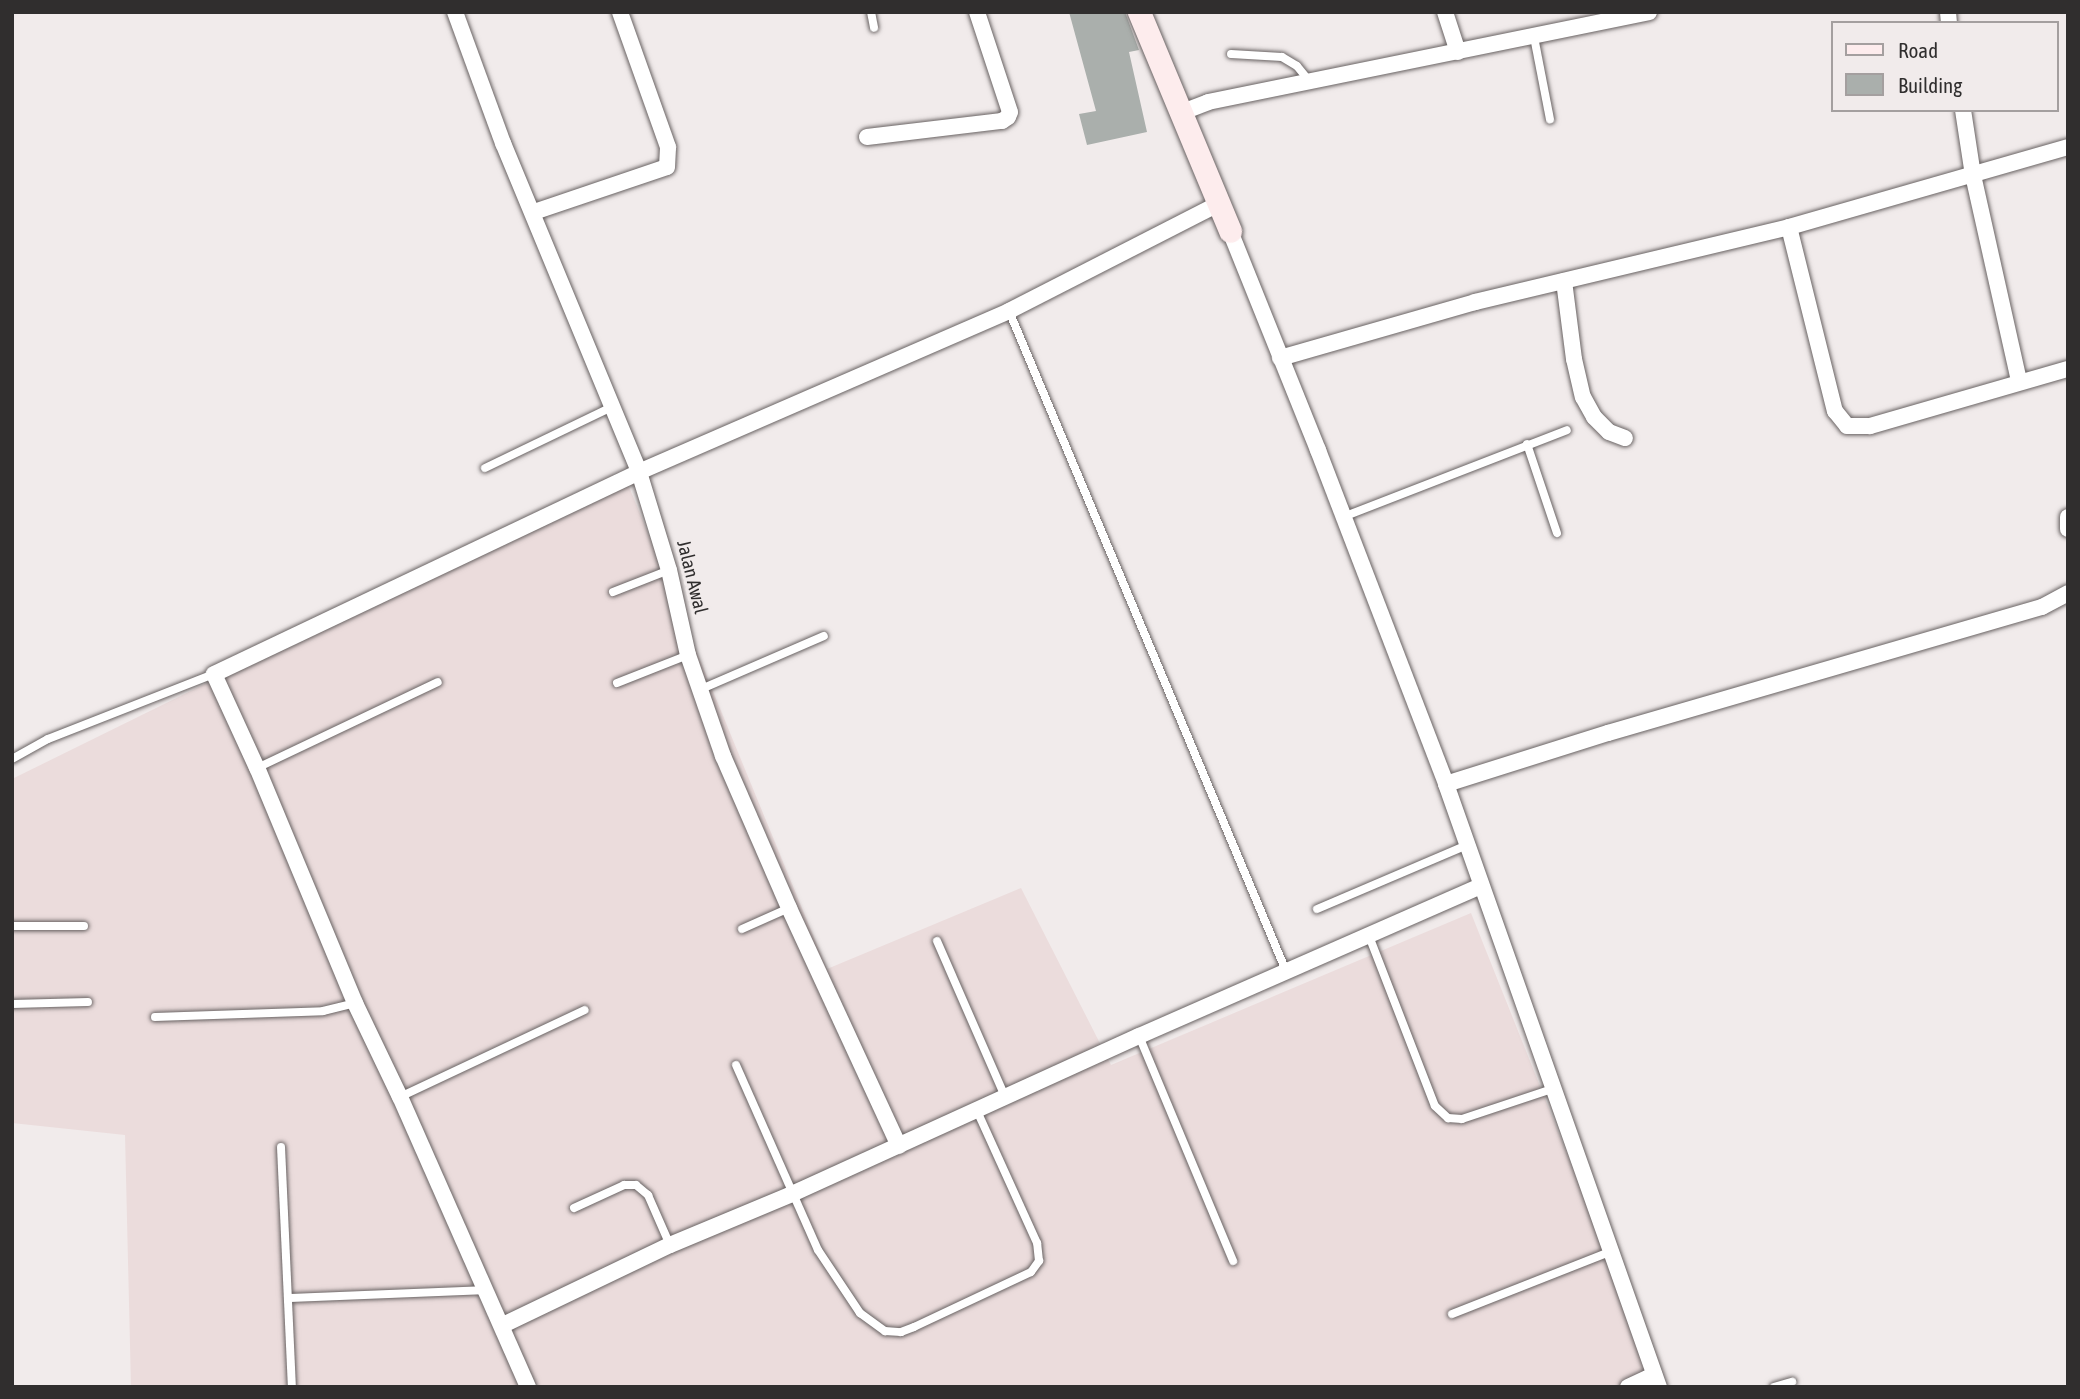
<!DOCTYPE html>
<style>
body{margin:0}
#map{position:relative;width:2080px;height:1399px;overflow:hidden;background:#f1ebeb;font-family:"Asap Condensed",sans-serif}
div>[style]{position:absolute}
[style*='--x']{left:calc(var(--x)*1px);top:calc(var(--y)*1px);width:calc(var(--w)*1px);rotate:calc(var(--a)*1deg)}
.built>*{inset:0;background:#ebdcdc}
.building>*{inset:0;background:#aaafac}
.roads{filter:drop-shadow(0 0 2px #686262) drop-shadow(0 0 2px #686262)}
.lane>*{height:8px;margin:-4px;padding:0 4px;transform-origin:4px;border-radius:4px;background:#fff}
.street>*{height:16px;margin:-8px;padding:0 8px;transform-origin:8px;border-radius:8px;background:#fff}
.secondary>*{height:23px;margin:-11.5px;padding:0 11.5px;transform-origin:11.5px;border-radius:11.5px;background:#fdeced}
span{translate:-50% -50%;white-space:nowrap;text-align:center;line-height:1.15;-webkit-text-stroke:6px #f1ebeb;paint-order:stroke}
.street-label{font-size:19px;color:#302e2e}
.frame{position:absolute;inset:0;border:14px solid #302e2e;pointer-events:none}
.legend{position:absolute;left:1831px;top:21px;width:228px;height:91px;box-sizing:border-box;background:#f1ebeb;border:2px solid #a49f9f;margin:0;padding:9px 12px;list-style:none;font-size:21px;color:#302e2e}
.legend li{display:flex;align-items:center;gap:14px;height:35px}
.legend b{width:35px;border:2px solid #a49f9f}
</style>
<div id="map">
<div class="built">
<i style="clip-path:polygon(625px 477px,827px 969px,1021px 888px,1111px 1065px,1471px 913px,1660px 1387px,131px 1387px,125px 1135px,12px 1123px,12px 779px)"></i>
</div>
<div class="building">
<i style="clip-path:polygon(1069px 12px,1125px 12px,1139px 50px,1129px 52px,1147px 132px,1087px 145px,1079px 114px,1096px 111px)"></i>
</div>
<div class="roads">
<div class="lane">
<i style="--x:871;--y:12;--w:16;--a:79"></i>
<i style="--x:1534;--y:37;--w:84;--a:79"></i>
<i style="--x:1231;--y:54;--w:51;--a:3.4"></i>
<i style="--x:1282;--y:57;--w:17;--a:31"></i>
<i style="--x:1297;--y:66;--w:21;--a:51"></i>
<i style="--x:1009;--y:311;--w:716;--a:67.23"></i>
<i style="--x:1527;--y:444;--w:94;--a:71.4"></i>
<i style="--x:485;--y:468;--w:141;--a:-25.7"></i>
<i style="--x:1343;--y:517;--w:240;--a:-21.2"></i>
<i style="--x:613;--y:592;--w:60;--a:-21.4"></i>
<i style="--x:617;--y:683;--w:76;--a:-21.5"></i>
<i style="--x:699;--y:690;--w:136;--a:-23.4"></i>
<i style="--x:12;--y:759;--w:41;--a:-29.1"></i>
<i style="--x:48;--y:739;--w:178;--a:-21.4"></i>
<i style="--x:257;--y:768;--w:200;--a:-25.4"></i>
<i style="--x:1317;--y:909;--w:163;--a:-23.1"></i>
<i style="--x:12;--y:926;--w:72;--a:0"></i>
<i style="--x:742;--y:929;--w:51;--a:-24.1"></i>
<i style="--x:1369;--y:936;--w:182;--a:68.8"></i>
<i style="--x:1435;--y:1106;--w:18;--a:43"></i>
<i style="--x:1448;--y:1118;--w:14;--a:4"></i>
<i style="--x:1462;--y:1119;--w:98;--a:-18.4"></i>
<i style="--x:937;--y:941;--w:170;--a:66.4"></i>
<i style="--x:12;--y:1004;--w:76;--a:-1.5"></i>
<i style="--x:155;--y:1017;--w:168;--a:-2"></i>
<i style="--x:323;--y:1011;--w:33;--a:-14"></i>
<i style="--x:1139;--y:1036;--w:244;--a:67.3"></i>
<i style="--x:736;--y:1065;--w:202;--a:66.1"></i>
<i style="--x:818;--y:1250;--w:76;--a:56.3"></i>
<i style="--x:860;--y:1313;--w:31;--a:36"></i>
<i style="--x:885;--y:1331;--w:16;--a:4"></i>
<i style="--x:901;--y:1332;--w:14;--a:-21"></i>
<i style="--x:914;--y:1327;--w:129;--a:-25.2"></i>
<i style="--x:1031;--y:1272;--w:14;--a:-54"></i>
<i style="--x:1039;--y:1261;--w:18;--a:-96"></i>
<i style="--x:1037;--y:1243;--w:145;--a:-114.4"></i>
<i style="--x:400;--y:1097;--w:204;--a:-25.2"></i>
<i style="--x:281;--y:1147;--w:240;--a:87.4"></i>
<i style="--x:574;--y:1208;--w:55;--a:-24.7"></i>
<i style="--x:624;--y:1185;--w:12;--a:0"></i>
<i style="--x:636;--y:1185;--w:16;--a:40"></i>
<i style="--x:648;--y:1195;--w:55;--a:66.3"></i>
<i style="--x:288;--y:1298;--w:196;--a:-2.3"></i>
<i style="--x:1452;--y:1314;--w:172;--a:-21.5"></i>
<i style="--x:1774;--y:1387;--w:19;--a:-16"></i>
</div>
<div class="street">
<i style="--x:455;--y:12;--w:140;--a:69.9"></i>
<i style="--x:503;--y:143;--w:356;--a:67.5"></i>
<i style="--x:639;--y:472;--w:102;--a:73"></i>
<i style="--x:669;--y:570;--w:87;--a:77.4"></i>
<i style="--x:688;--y:655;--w:107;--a:70.9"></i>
<i style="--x:723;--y:756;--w:166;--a:66.5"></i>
<i style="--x:789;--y:908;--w:262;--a:65.2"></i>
<i style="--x:1445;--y:12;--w:42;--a:72"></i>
<i style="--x:1948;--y:12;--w:11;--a:85"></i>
<i style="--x:1963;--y:110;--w:66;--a:81.3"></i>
<i style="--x:1973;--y:175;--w:211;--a:77.4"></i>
<i style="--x:1180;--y:113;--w:30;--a:-21"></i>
<i style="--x:1208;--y:102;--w:450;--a:-11.5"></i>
<i style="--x:867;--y:137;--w:136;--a:-6.8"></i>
<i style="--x:1002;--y:121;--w:7;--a:-34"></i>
<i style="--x:1008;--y:117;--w:5;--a:-68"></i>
<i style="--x:1010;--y:112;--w:105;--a:-108.3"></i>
<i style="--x:534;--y:212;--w:140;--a:-18.7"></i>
<i style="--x:667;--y:167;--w:20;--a:-87"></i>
<i style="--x:668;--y:147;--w:143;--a:-109.6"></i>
<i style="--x:1789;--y:227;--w:190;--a:76"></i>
<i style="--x:1835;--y:411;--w:19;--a:51"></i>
<i style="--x:1847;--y:426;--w:23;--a:0"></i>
<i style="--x:1870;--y:426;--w:206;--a:-16.1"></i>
<i style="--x:1230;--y:231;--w:236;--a:68.1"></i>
<i style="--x:1318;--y:450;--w:358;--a:69"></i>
<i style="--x:1446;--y:784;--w:640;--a:70.55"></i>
<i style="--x:1564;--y:281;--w:79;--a:82.7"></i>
<i style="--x:1574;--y:359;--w:39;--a:77"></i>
<i style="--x:1583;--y:397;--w:23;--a:61"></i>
<i style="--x:1594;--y:417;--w:21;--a:45"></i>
<i style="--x:1609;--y:432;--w:17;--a:21"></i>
<i style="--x:1280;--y:358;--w:203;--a:-16"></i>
<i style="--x:1475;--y:302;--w:323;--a:-13.4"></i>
<i style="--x:1789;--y:227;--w:290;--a:-16"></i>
<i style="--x:2068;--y:517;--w:12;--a:90"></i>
<i style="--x:1446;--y:784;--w:170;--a:-17.5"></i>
<i style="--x:1608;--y:733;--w:452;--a:-16.2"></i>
<i style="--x:2042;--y:607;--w:30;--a:-28"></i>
<i style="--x:503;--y:1325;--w:185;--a:-25.6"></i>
<i style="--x:670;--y:1245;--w:132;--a:-22.7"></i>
<i style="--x:792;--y:1194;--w:381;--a:-24.5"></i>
<i style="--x:1139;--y:1036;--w:373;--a:-23.7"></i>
<i style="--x:528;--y:1387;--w:317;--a:-113.8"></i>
<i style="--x:400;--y:1097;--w:104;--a:-115.6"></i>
<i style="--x:355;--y:1003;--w:255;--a:-112.6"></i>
<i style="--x:257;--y:768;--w:103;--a:-114.6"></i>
<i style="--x:214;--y:674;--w:471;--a:-25.4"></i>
<i style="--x:639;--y:472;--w:404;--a:-23.5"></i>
<i style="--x:1009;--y:311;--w:235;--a:-27.1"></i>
<i style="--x:1628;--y:1387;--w:29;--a:-25"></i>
</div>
<div class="secondary">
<i style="--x:1139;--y:12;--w:237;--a:67.4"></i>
</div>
</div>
<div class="street-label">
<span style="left:692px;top:577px;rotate:76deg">Jalan Awal</span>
</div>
<div class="frame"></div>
<ul class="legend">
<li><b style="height:9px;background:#fdeced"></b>Road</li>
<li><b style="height:19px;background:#aaafac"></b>Building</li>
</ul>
</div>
